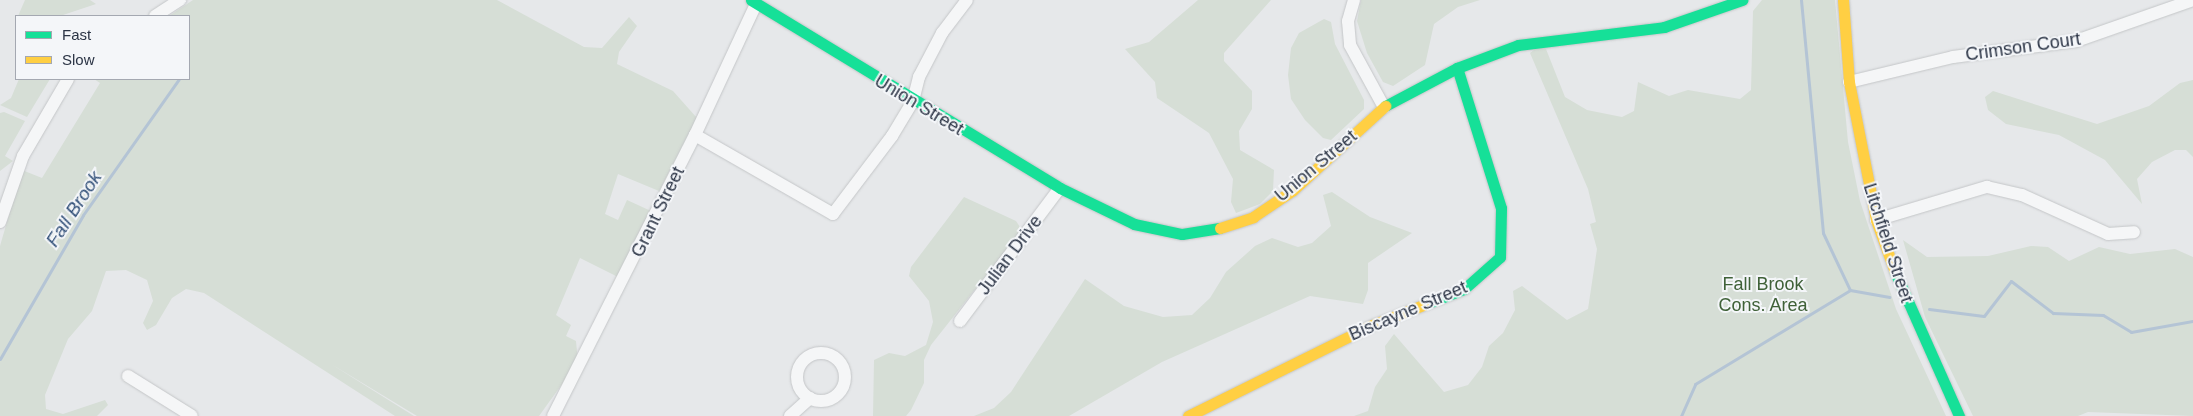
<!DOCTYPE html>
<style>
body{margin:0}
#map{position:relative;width:2193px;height:416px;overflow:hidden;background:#e6e8ea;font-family:Arial,sans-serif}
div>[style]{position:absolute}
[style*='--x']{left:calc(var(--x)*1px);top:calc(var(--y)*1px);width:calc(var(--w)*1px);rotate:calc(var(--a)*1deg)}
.green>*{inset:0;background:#d6ded6}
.stream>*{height:3px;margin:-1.5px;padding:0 1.5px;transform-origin:1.5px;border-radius:1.5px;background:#b4c4d5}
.roads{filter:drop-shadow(0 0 1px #c4c6c8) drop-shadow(0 0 1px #c4c6c8)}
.street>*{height:12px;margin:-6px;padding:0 6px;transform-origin:6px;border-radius:6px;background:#f5f6f7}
.street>.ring{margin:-6px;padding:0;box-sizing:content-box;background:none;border:12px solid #f5f6f7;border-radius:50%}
.fast>*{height:11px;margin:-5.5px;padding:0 5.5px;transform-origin:5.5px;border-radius:5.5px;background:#16e098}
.slow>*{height:11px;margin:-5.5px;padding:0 5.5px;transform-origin:5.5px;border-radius:5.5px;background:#ffcf43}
span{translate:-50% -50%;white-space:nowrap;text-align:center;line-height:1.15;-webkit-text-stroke:4px #f4f6f9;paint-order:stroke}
.street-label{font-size:18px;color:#2b3445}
.park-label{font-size:18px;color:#3f6138}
.water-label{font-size:19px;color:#34527a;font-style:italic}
.legend{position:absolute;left:15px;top:15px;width:175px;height:65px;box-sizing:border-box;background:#f4f6f9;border:1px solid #a4a8b1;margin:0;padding:6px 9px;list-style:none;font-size:15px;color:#2b3445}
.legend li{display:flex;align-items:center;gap:10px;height:25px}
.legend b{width:25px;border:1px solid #a4a8b1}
</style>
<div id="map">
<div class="green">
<i style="clip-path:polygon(25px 0,90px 0,96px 4px,60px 16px,18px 16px)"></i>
<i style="clip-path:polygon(193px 0,497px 0,584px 47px,602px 48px,629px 17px,637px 26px,619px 52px,617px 64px,673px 91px,697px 118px,659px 191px,618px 174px,605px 214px,618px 220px,627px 200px,651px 211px,620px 278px,580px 258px,556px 315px,571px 325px,566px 336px,576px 341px,578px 362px,539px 416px,417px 416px,331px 364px,414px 416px,395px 416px,204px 293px,186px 289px,172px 298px,156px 325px,147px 330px,143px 323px,153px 301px,147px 280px,126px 270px,106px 271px,92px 311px,68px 339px,45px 395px,46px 409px,63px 414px,105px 400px,108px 405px,97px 416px,0 416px,0 246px,22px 170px,42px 178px,100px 83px,94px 79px,189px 79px,189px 16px,169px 16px)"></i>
<i style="clip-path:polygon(1198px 0,1271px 0,1224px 53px,1224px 61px,1252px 91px,1252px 109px,1239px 131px,1240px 150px,1274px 170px,1273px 191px,1260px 204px,1236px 213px,1231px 202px,1233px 179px,1209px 133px,1157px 98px,1155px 82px,1125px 49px,1149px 42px)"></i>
<i style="clip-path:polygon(1361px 0,1480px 0,1458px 7px,1434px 24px,1425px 65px,1393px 86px,1383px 82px,1367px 53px,1357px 21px)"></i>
<i style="clip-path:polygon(1762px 0,1835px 0,1848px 142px,1860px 201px,1896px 309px,1946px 416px,1354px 416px,1368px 411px,1375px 387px,1387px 369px,1385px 346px,1394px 334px,1444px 392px,1468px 385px,1482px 367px,1489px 346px,1503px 333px,1515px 310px,1513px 291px,1522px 286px,1567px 320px,1588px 309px,1597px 249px,1590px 224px,1596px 222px,1588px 189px,1530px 53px,1539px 46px,1546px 49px,1565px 97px,1587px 110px,1622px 117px,1634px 111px,1638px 82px,1669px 96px,1688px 90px,1740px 99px,1751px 90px,1753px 11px)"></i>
<i style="clip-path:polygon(1324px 19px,1331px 22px,1335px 44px,1364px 100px,1364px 109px,1331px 140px,1323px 138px,1305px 120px,1291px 99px,1288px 75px,1291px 48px,1299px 33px)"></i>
<i style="clip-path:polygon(19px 79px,50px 79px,27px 117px,0 105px,11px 98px)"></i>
<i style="clip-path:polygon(2193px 80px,2193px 157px,2186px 150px,2175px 150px,2152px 162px,2137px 179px,2142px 204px,2105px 160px,2059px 135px,2006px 124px,1988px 110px,1985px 97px,1993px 91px,2097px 124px,2149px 106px,2180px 83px)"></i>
<i style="clip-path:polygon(4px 112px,25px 121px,5px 156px,13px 161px,0 171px,0 113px)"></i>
<i style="clip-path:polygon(1332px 192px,1370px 217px,1412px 233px,1368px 263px,1368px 290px,1363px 304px,1310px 296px,1162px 362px,1069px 416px,974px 416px,994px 408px,1011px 392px,1085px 279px,1124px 306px,1163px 317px,1192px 315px,1210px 298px,1226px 272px,1255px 246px,1272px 238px,1298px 247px,1312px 243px,1331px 226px,1323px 195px)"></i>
<i style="clip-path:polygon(964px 197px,1016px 221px,1022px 230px,931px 345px,924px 360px,924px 383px,911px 410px,906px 416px,873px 416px,874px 360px,889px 353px,905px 356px,926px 345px,933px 322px,929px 301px,909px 276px,911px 267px)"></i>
<i style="clip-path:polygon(1903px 240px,1927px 257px,1988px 256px,2031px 246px,2048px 247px,2069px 261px,2099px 247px,2130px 254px,2175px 249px,2193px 257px,2193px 416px,2088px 412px,2078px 416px,1973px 416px,1925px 317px)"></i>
</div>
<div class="stream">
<i style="--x:1801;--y:0;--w:234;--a:84.6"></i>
<i style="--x:1823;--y:233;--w:63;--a:64.7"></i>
<i style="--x:1929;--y:309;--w:55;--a:7.3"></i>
<i style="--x:1984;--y:316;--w:44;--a:-52.4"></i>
<i style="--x:2011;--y:281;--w:53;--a:37.3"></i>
<i style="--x:2053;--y:313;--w:50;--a:2.3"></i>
<i style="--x:2103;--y:315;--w:33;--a:31"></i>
<i style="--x:2131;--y:332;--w:63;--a:-10.1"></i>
<i style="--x:0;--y:359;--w:166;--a:-60"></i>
<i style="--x:83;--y:215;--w:166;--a:-54.8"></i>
<i style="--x:1681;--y:416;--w:35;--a:-66"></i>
<i style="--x:1695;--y:384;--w:181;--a:-31.2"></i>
<i style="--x:1850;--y:290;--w:40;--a:10"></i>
</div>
<div class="roads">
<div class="street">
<i style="--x:1354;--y:0;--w:22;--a:106"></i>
<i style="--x:1348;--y:21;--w:24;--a:85"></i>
<i style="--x:1350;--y:45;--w:71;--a:61.3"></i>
<i style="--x:155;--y:16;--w:30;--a:-33"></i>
<i style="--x:1849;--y:82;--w:107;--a:-13.5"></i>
<i style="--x:1953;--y:57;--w:124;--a:-7.4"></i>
<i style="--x:2076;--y:41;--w:124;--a:-19.3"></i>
<i style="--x:695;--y:135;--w:159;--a:29.8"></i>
<i style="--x:833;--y:214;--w:98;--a:-52.9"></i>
<i style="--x:892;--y:136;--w:41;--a:-59"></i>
<i style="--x:913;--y:101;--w:25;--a:-76"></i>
<i style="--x:919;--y:77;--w:50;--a:-62.4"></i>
<i style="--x:942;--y:33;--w:41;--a:-52.9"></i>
<i style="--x:1876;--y:220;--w:116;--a:-16.6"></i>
<i style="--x:1987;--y:187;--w:36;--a:13"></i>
<i style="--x:2022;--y:195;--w:94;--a:24.4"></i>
<i style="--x:2108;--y:234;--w:26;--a:-4"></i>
<i style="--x:0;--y:222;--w:70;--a:-70.8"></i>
<i style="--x:23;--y:156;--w:89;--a:-59.7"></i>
<i style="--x:960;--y:321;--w:166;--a:-53.1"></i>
<i class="ring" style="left:797px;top:353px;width:36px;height:36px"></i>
<i style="--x:128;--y:376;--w:75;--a:32"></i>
<i style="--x:553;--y:416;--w:315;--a:-63.2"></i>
<i style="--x:695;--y:135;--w:145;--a:-65"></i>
<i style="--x:790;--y:416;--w:27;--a:-42"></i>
</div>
<div class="fast">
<i style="--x:751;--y:0;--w:362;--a:31.3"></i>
<i style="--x:1060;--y:188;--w:82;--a:25.9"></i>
<i style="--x:1134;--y:224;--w:49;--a:11.8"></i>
<i style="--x:1182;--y:234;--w:38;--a:-9"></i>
<i style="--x:1385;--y:106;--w:81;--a:-27.8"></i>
<i style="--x:1457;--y:68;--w:65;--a:-20.7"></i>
<i style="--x:1518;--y:45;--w:147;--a:-7"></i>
<i style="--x:1664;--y:27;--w:83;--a:-19.1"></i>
<i style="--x:1895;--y:272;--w:158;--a:66"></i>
<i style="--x:1426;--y:304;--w:41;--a:-21.5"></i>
<i style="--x:1464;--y:289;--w:48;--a:-41.6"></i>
<i style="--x:1500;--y:257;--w:49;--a:-88.8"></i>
<i style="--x:1501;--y:208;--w:147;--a:-107.4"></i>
</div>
<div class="slow">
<i style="--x:1843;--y:0;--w:82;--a:85.8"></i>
<i style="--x:1849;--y:82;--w:141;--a:78.9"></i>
<i style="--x:1876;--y:220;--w:55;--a:69.9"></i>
<i style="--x:1220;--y:228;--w:35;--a:-18"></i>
<i style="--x:1253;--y:217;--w:48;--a:-34"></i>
<i style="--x:1293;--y:190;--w:125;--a:-42.4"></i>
<i style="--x:1188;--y:416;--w:205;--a:-26.3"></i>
<i style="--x:1372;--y:325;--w:58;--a:-21.3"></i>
</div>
</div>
<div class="street-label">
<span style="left:2023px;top:47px;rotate:-8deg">Crimson Court</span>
<span style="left:919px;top:105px;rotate:31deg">Union Street</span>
<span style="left:1316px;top:166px;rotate:-40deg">Union Street</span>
<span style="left:658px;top:212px;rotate:-64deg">Grant Street</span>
<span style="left:1888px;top:243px;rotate:72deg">Litchfield Street</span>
<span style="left:1010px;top:255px;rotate:-53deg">Julian Drive</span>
<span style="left:1408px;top:311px;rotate:-23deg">Biscayne Street</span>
</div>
<div class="park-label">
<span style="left:1763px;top:295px">Fall Brook<br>Cons. Area</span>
</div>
<div class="water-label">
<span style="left:74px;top:209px;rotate:-57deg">Fall Brook</span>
</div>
<ul class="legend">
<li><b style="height:6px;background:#16e098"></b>Fast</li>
<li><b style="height:6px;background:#ffcf43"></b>Slow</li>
</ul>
</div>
